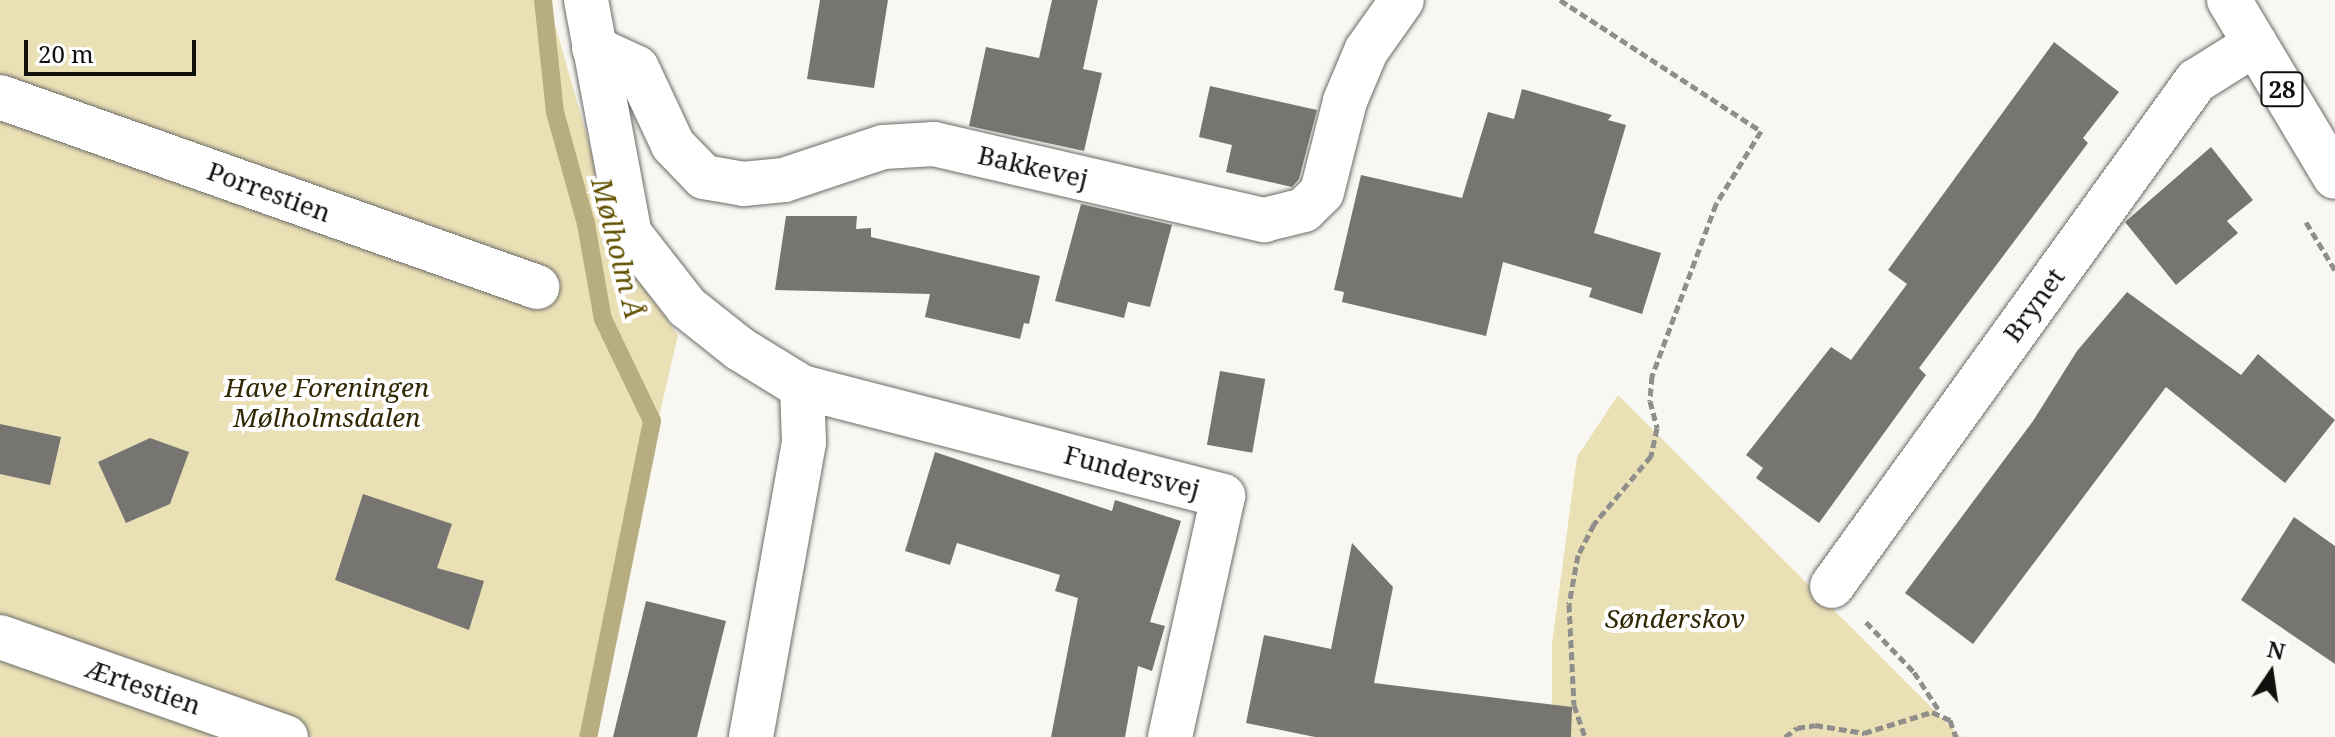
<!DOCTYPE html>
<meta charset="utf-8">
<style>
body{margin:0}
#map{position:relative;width:2335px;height:737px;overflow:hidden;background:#f8f7f2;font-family:"Noto Serif",serif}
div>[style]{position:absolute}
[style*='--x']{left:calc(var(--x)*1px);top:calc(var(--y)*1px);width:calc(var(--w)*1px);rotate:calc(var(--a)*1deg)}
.green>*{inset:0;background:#eae0b6}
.stream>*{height:18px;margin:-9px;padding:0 9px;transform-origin:9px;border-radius:9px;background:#b7ad80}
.building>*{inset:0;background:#767571;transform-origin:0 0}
.path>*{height:5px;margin-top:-2.5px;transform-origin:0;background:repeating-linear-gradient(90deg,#8f8e8b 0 8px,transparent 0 12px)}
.roads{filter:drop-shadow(0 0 2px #6c6b67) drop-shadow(0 0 2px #6c6b67)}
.minor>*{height:44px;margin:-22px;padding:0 22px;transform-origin:22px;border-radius:22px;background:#fff}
.major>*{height:44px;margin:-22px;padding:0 22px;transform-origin:22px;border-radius:22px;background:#fff}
span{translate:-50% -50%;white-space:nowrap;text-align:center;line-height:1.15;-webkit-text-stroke:8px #fff;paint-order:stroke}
.shield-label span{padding:2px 6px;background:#fff;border:2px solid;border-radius:6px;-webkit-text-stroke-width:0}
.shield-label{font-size:24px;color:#10100e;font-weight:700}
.street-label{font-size:26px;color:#10100e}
.park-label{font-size:26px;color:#312903;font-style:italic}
.water-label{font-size:28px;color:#625200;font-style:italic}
.north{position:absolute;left:2231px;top:633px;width:80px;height:80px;-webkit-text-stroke:6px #fff;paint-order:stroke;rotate:13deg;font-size:22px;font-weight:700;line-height:32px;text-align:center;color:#10100e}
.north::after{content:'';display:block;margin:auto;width:28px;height:36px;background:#10100e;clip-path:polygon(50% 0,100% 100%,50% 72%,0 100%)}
.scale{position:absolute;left:24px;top:40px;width:172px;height:36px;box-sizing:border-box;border:4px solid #10100e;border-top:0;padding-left:10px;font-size:24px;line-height:28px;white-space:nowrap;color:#10100e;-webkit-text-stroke:6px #fff;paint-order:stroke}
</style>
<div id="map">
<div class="green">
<i style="clip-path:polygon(0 0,548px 0,621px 256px,678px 335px,584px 737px,0 737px)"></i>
<i style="clip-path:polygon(1618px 395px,1961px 737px,1552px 737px,1552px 644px,1577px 457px)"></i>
</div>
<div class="stream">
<i style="--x:543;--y:0;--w:113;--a:83.9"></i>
<i style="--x:555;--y:112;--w:116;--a:74.5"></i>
<i style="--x:586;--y:224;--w:97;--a:79.9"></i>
<i style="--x:603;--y:319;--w:113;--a:64.3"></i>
<i style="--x:652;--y:421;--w:322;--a:101.4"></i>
</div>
<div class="building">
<i style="clip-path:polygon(820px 0,888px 0,874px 88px,807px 79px)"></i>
<i style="clip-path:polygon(1052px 0,1098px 0,1083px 69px,1102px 73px,1084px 151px,969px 126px,986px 47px,1039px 58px)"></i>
<i style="clip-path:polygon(2054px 42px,2119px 92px,2083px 138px,2088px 143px,1919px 368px,1926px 375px,1819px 523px,1756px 478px,1763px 468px,1746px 455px,1831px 347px,1851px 360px,1907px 284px,1888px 270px)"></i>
<i style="clip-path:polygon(1210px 86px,1317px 110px,1299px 179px,1292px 187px,1226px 172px,1232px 145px,1199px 137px)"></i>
<i style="clip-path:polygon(1522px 89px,1612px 115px,1608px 120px,1626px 125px,1594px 233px,1661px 253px,1642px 314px,1589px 297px,1592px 288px,1503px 262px,1486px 336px,1342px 302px,1344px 292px,1334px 290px,1361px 175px,1462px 198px,1488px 112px,1514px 119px)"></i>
<i style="clip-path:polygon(2211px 147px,2253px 200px,2227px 221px,2238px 233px,2176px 285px,2125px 222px)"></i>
<i style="clip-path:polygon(1081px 204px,1172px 225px,1150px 307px,1128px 302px,1124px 318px,1055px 301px)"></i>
<i style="clip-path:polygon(786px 216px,857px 216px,856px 229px,871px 228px,871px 237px,1040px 276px,1029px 324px,1024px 323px,1020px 339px,925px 317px,930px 294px,775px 290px)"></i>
<i style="clip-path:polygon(2127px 292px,2241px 375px,2258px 354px,2335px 420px,2285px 483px,2166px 387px,1973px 644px,1905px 593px,2033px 421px,2077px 351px)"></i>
<i style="left:1220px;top:371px;width:46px;height:75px;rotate:10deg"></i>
<i style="clip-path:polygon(0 424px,61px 437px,50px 485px,0 474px)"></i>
<i style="clip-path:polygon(150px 438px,189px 452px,170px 504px,126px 523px,98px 462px)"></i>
<i style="clip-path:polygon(935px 452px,1112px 511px,1115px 500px,1181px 521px,1150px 622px,1165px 626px,1152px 671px,1138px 666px,1125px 737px,1051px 737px,1078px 598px,1055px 591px,1060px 575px,957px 543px,950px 565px,905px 551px)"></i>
<i style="clip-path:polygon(363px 494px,452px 524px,437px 568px,484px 581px,469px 630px,335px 580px)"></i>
<i style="clip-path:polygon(2294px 517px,2335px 546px,2335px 664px,2241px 600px)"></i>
<i style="clip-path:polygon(1352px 543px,1393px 587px,1374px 683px,1572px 707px,1571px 737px,1315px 737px,1246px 723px,1264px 635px,1331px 649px)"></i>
<i style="clip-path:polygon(646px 601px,726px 621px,697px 737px,613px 737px)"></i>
</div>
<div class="path">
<i style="--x:1560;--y:0;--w:240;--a:33.1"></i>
<i style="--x:1761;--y:131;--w:86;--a:121.7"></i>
<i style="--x:1716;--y:204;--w:184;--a:110.4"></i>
<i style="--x:1652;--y:376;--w:25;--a:95"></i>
<i style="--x:1650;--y:401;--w:28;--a:75"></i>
<i style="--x:1657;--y:428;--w:29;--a:102"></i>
<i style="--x:1651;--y:456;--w:89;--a:130"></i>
<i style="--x:1594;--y:524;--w:35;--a:117"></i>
<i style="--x:1578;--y:555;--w:50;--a:100.4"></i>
<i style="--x:1569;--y:604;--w:101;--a:87.2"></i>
<i style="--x:1574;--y:705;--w:34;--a:71"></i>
<i style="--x:2306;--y:222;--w:56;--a:58.9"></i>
<i style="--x:1866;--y:622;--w:69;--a:46.2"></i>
<i style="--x:1914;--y:672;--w:48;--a:57"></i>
<i style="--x:1785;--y:737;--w:15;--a:-37"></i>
<i style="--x:1797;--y:728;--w:18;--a:-9"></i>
<i style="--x:1815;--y:725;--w:50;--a:9.3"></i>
<i style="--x:1864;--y:733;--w:71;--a:-17.2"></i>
<i style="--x:1932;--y:712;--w:20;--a:24"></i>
<i style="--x:1950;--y:720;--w:18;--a:71"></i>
</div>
<div class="roads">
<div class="minor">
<i style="--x:586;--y:0;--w:238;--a:79.4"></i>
<i style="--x:630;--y:234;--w:93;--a:52"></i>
<i style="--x:687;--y:307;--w:68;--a:38.4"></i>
<i style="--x:740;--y:349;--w:73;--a:31.5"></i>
<i style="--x:802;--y:387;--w:435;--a:14.5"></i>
<i style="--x:1223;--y:496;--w:247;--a:102.4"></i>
<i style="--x:594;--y:48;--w:47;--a:24.9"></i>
<i style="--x:637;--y:68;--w:85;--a:64.9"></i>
<i style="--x:673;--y:145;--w:45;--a:45.9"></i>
<i style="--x:704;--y:177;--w:40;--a:10"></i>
<i style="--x:743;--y:184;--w:41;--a:-5.6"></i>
<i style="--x:784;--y:180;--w:104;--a:-18.4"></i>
<i style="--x:883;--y:147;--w:51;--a:-3.4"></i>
<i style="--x:934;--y:144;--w:339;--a:13"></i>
<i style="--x:1264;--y:220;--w:41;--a:-14"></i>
<i style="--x:1304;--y:210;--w:25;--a:-45"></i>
<i style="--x:1322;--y:192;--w:94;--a:-75.8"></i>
<i style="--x:1345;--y:101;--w:54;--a:-67.2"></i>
<i style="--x:1366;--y:51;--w:62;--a:-54.8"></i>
<i style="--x:0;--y:97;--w:570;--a:19.48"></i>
<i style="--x:1832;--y:586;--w:623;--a:-54.22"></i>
<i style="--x:2196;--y:81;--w:70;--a:-32.1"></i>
<i style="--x:0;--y:637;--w:303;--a:19.3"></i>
<i style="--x:751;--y:737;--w:300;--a:-79.8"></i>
<i style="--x:804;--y:442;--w:55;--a:-92.1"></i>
</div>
<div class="major">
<i style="--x:2229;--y:0;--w:206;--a:59.1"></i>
</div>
</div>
<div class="shield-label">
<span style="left:2282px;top:89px">28</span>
</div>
<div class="street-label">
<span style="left:1033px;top:167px;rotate:13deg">Bakkevej</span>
<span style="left:269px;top:192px;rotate:20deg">Porrestien</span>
<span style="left:2034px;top:305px;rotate:-54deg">Brynet</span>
<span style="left:1132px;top:472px;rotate:15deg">Fundersvej</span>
<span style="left:143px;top:687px;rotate:19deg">Ærtestien</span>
</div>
<div class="park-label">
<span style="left:327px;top:403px">Have Foreningen<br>Mølholmsdalen</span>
<span style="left:1675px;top:619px">Sønderskov</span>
</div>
<div class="water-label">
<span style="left:619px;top:248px;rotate:76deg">Mølholm Å</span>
</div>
<div class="north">N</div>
<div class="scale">20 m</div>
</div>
